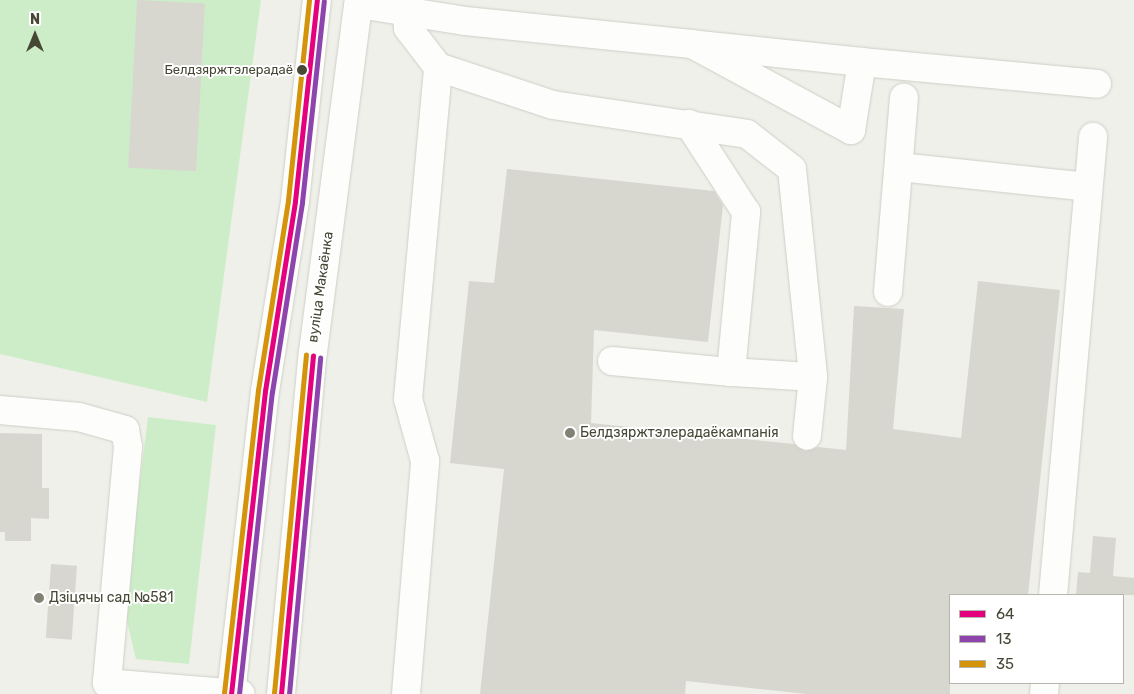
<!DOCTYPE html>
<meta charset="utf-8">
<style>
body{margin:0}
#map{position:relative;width:1134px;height:694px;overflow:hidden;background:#f0f0ea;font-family:Rubik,sans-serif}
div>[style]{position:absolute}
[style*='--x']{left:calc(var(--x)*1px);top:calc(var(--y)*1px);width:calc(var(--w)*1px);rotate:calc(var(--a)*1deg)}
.green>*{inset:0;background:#cdedc8}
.building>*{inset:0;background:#d7d7cf;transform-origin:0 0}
.roads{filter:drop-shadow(0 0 1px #cecec7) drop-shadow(0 0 1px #cecec7)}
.minor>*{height:28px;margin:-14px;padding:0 14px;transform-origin:14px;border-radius:14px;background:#fdfdfc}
.bus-1>*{height:5px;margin:-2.5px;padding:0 2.5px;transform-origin:2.5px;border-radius:2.5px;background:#e5007d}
.bus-2>*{height:5px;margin:-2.5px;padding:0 2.5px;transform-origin:2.5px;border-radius:2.5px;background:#8e44ad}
.bus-3>*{height:5px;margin:-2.5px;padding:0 2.5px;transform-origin:2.5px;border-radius:2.5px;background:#d4930b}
.dots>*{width:14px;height:14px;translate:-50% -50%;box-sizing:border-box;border:2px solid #fff;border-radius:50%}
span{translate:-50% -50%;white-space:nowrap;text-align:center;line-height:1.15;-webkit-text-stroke:4px #fff;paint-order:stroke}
.bus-label{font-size:13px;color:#464735}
.right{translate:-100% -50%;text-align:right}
.street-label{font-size:14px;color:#464735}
.poi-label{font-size:14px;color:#464735}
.left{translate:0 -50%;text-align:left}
.legend{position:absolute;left:949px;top:594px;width:175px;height:90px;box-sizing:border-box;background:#fff;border:1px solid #b5b5ae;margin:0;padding:6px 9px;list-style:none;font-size:15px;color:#464735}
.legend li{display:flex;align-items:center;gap:10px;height:25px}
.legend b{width:25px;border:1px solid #b5b5ae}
.north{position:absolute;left:10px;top:10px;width:50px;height:50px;-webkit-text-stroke:4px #fff;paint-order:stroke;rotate:0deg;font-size:14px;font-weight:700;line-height:20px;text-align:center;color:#464735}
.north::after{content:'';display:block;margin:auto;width:18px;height:22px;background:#464735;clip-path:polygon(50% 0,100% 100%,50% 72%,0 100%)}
</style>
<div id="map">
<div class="green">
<i style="clip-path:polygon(0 0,261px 0,207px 402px,0 354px)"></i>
<i style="clip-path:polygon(148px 417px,216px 425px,189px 664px,136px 659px,124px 609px)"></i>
</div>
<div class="building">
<i style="left:137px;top:0;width:68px;height:168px;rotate:3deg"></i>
<i style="clip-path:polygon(507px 169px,714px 191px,723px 205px,708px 342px,594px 330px,591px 423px,794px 444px,805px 451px,818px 447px,846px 450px,854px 306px,904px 309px,893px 429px,961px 438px,978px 281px,1060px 290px,1028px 595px,950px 595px,950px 694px,807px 694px,686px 681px,685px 694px,480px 694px,504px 469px,450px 463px,469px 281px,494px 283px)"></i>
<i style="clip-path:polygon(0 433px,42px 434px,42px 488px,49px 488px,49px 519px,31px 518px,31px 541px,5px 541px,5px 532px,0 532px)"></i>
<i style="clip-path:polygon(1093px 536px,1116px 538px,1113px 576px,1134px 578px,1134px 595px,1076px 595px,1078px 572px,1090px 573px)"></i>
<i style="left:51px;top:564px;width:26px;height:74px;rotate:4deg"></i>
</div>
<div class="roads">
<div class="minor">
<i style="--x:359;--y:4;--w:107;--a:9.1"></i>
<i style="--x:465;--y:21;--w:228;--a:5.8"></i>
<i style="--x:692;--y:44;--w:181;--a:28.4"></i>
<i style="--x:851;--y:130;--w:69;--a:-80.8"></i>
<i style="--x:862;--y:62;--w:171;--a:-174"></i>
<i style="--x:862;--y:62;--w:236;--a:5.3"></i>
<i style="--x:438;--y:67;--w:121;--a:18.3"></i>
<i style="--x:553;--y:105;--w:196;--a:8.5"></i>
<i style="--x:747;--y:134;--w:57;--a:37.9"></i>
<i style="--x:792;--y:169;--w:209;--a:84.2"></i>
<i style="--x:813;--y:377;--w:59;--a:95.8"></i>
<i style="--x:899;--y:167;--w:190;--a:6"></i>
<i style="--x:888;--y:292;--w:195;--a:-85.3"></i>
<i style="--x:612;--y:361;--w:120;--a:5.3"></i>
<i style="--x:731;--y:372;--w:161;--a:-84.6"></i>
<i style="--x:746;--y:212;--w:105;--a:-122.9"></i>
<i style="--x:731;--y:372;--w:82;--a:3.5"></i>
<i style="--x:0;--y:410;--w:79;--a:5.1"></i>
<i style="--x:79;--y:417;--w:48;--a:15.8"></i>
<i style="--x:125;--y:430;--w:17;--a:80"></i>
<i style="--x:128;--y:447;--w:237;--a:95.1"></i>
<i style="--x:107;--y:683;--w:134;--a:4.7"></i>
<i style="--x:1053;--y:595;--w:460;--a:-85"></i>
<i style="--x:231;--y:694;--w:305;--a:-83.6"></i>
<i style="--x:265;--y:391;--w:192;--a:-81"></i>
<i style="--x:295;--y:201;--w:202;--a:-83.8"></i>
<i style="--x:281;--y:694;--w:343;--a:-84.7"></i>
<i style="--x:313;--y:352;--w:355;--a:-82.6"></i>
<i style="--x:406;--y:694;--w:234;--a:-85.3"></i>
<i style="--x:425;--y:461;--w:64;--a:-105.3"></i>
<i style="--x:408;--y:399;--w:333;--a:-84.8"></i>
<i style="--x:438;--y:67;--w:49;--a:-127.6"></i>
<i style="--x:408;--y:28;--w:19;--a:-93"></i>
<i style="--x:1044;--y:694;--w:11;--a:-85"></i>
</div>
</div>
<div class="bus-1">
<i style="--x:231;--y:694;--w:305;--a:-83.6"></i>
<i style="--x:265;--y:391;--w:192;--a:-81"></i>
<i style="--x:295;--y:201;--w:202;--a:-83.8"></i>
<i style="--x:281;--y:694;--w:340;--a:-84.6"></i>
</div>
<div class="bus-2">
<i style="--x:239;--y:694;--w:304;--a:-83.8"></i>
<i style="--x:272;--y:392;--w:192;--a:-81"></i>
<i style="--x:302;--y:202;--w:202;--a:-83.8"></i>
<i style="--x:289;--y:694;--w:338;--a:-84.7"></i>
</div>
<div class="bus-3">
<i style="--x:224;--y:693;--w:305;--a:-83.6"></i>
<i style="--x:258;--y:390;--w:192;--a:-81"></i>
<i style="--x:288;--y:200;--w:201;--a:-84"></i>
<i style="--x:274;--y:693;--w:340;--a:-84.6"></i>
</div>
<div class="dots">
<i style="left:302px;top:70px;background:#464735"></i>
<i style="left:570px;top:433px;background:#828274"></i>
<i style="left:39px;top:598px;background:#828274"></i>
</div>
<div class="bus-label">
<span class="right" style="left:293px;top:70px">Белдзяржтэлерадаё</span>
</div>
<div class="street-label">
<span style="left:321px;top:287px;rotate:-82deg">вуліца Макаёнка</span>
</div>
<div class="poi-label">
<span class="left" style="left:580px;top:433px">Белдзяржтэлерадаёкампанія</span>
<span class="left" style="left:49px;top:598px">Дзіцячы сад №581</span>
</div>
<ul class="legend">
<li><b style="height:6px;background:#e5007d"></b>64</li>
<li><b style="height:6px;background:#8e44ad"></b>13</li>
<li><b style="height:6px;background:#d4930b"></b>35</li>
</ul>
<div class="north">N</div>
</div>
